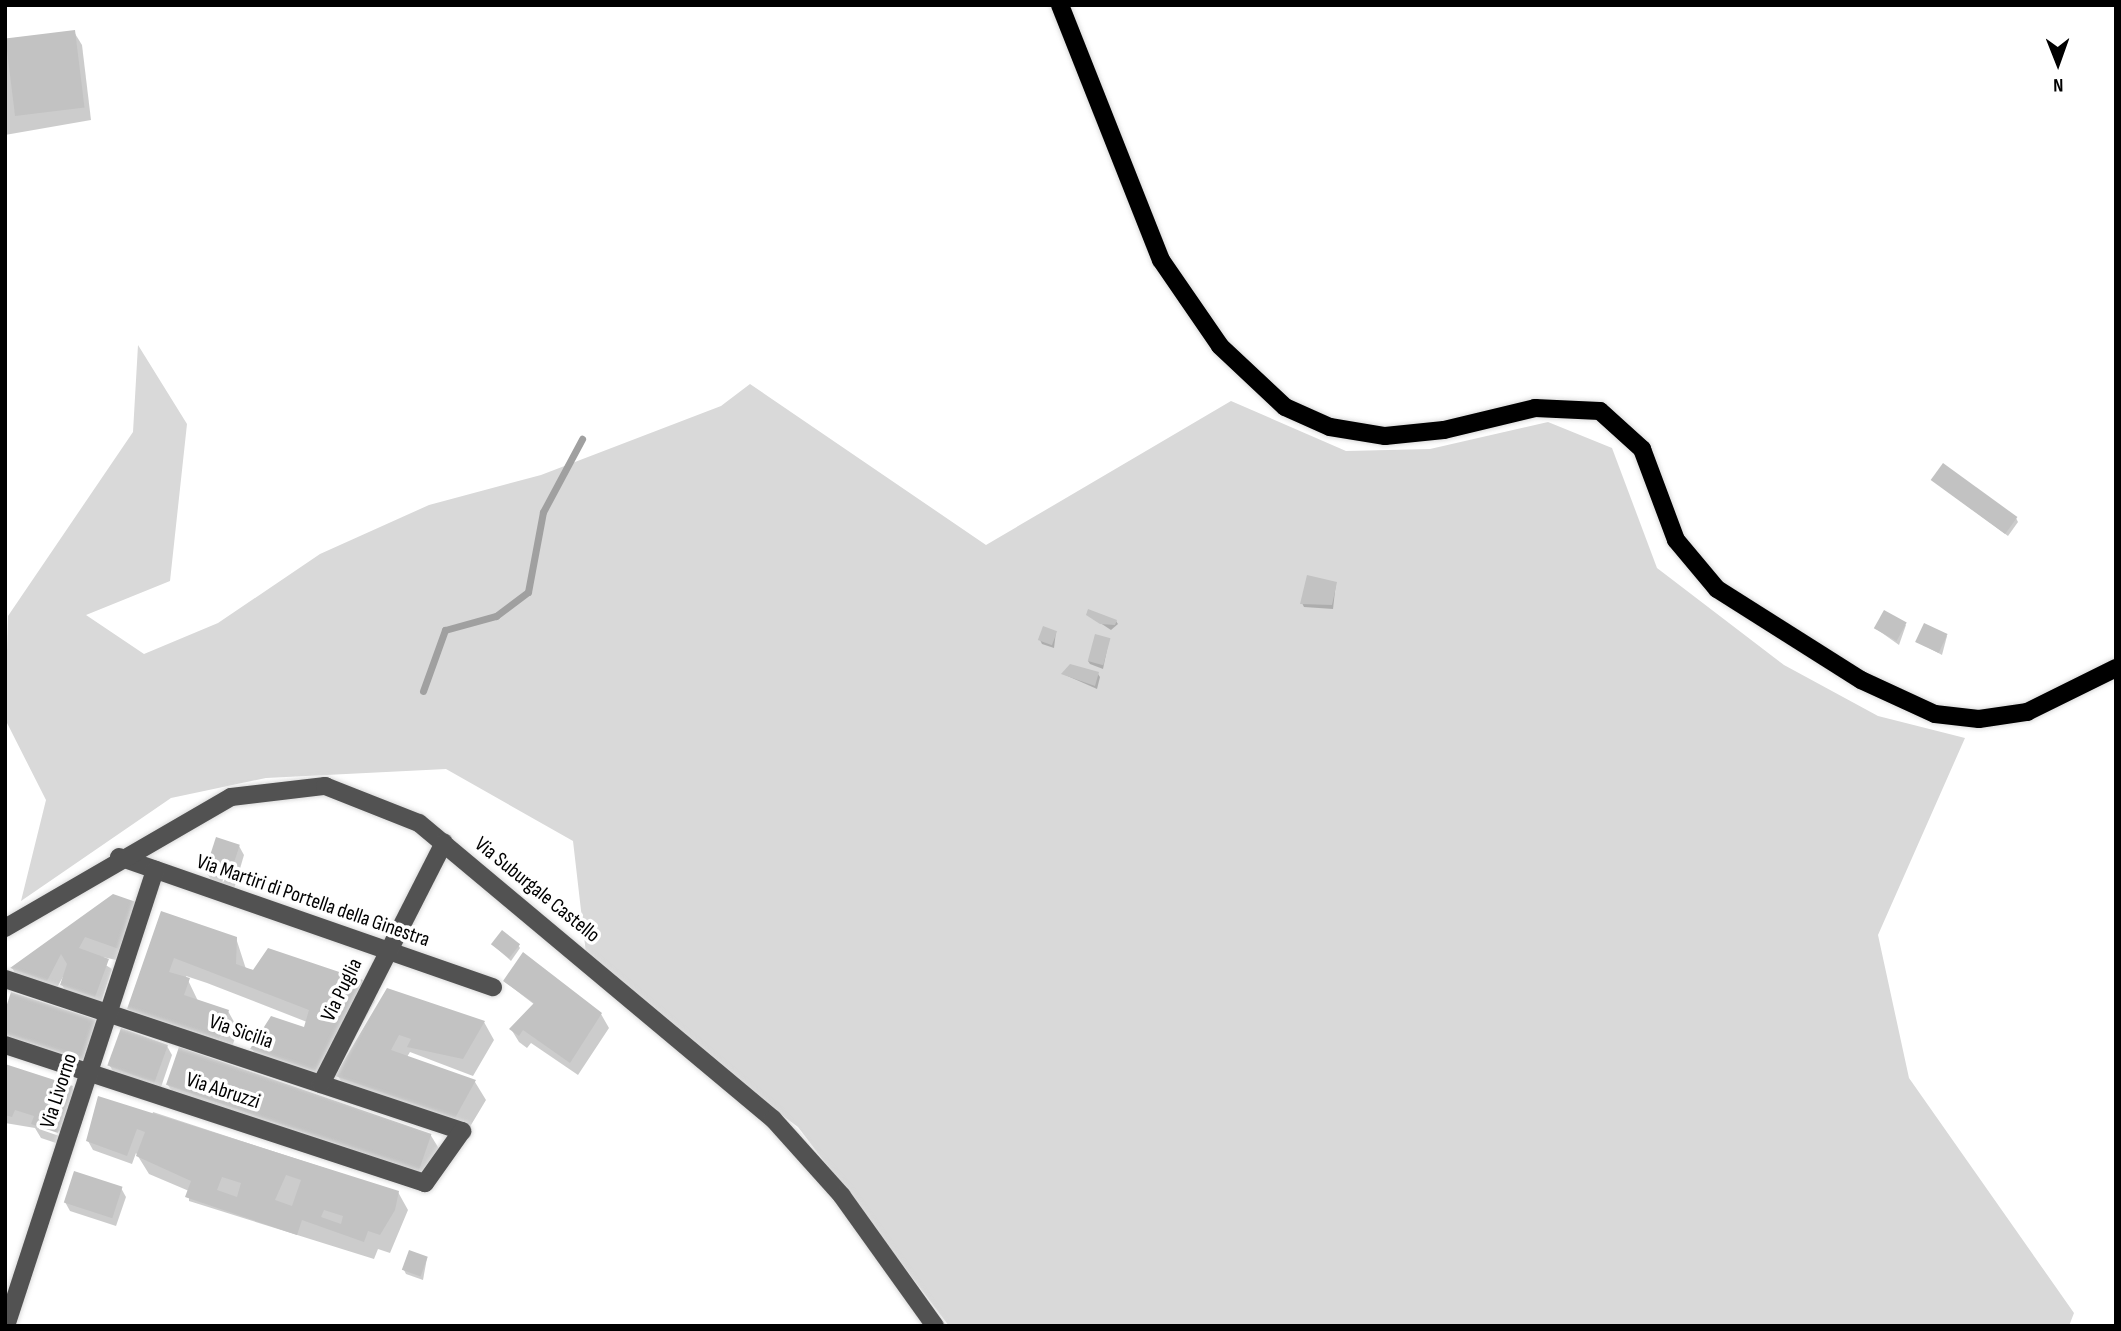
<!DOCTYPE html>
<style>
body{margin:0}
#map{position:relative;width:2121px;height:1331px;overflow:hidden;background:#fff;font-family:"Sofia Sans Condensed",sans-serif}
div>[style]{position:absolute}
[style*='--x']{left:calc(var(--x)*1px);top:calc(var(--y)*1px);width:calc(var(--w)*1px);rotate:calc(var(--a)*1deg)}
.green>*{inset:0;background:#d9d9d9}
.shadow>*{inset:0;background:#0003}
.stream>*{height:7px;margin:-3.5px;padding:0 3.5px;transform-origin:3.5px;border-radius:3.5px;background:#a0a0a0}
.building>*{inset:0;background:#c2c2c2;transform-origin:0 0}
.roads{filter:drop-shadow(0 0 2px #dbdbdb) drop-shadow(0 0 2px #dbdbdb)}
.minor>*{height:18px;margin:-9px;padding:0 9px;transform-origin:9px;border-radius:9px;background:#525252}
.major>*{height:18px;margin:-9px;padding:0 9px;transform-origin:9px;border-radius:9px;background:#000}
span{translate:-50% -50%;white-space:nowrap;text-align:center;line-height:1.15;-webkit-text-stroke:7px #fff;paint-order:stroke}
.street-label{font-size:21px;color:#000}
.frame{position:absolute;inset:0;border:7px solid #000;pointer-events:none}
.north{position:absolute;left:2023px;top:28px;width:70px;height:70px;-webkit-text-stroke:5px #fff;paint-order:stroke;rotate:179deg;font-size:19px;font-weight:700;line-height:28px;text-align:center;color:#000}
.north::after{content:'';display:block;margin:auto;width:24px;height:32px;background:#000;clip-path:polygon(50% 0,100% 100%,50% 72%,0 100%)}
</style>
<div id="map">
<div class="green">
<i style="clip-path:polygon(138px 345px,187px 424px,170px 581px,86px 615px,144px 654px,218px 623px,320px 554px,429px 505px,541px 475px,721px 406px,750px 384px,986px 545px,1231px 401px,1346px 451px,1430px 449px,1548px 422px,1612px 448px,1657px 568px,1784px 665px,1878px 716px,1965px 738px,1878px 935px,1909px 1078px,2074px 1313px,2069px 1326px,949px 1326px,798px 1127px,588px 971px,573px 841px,446px 769px,266px 778px,171px 798px,21px 901px,46px 800px,5px 719px,8px 616px,133px 432px)"></i>
</div>
<div class="shadow">
<i style="clip-path:polygon(74px 32px,82px 45px,91px 120px,5px 135px,5px 39px)"></i>
<i style="clip-path:polygon(1932px 480px,2016px 518px,2018px 522px,2008px 536px)"></i>
<i style="clip-path:polygon(1336px 583px,1333px 609px,1304px 607px,1302px 603px)"></i>
<i style="clip-path:polygon(1088px 615px,1116px 621px,1118px 624px,1111px 630px)"></i>
<i style="clip-path:polygon(1906px 625px,1899px 645px,1875px 628px)"></i>
<i style="clip-path:polygon(1056px 632px,1054px 648px,1042px 644px,1040px 640px)"></i>
<i style="clip-path:polygon(1947px 636px,1942px 655px,1918px 642px)"></i>
<i style="clip-path:polygon(1109px 640px,1103px 669px,1090px 664px,1088px 661px)"></i>
<i style="clip-path:polygon(1063px 674px,1098px 674px,1100px 677px,1097px 689px)"></i>
<i style="clip-path:polygon(239px 846px,244px 855px,234px 889px,212px 882px,207px 873px)"></i>
<i style="clip-path:polygon(113px 896px,143px 917px,126px 962px,88px 954px,112px 969px,100px 1005px,67px 994px,62px 985px,68px 968px,54px 993px,20px 981px,12px 968px)"></i>
<i style="clip-path:polygon(162px 913px,236px 938px,246px 969px,365px 983px,375px 1001px,325px 1088px,263px 1067px,252px 1049px,305px 1029px,307px 1022px,207px 983px,186px 976px,198px 1001px,228px 1011px,238px 1029px,229px 1056px,140px 1027px,129px 1009px)"></i>
<i style="clip-path:polygon(493px 945px,518px 945px,520px 948px,511px 961px)"></i>
<i style="clip-path:polygon(524px 954px,601px 1014px,609px 1028px,578px 1075px,531px 1043px,527px 1048px,519px 1042px,511px 1029px,535px 1005px,505px 982px)"></i>
<i style="clip-path:polygon(388px 990px,484px 1022px,494px 1040px,473px 1076px,410px 1052px,407px 1057px,475px 1082px,486px 1100px,465px 1135px,348px 1094px,338px 1076px)"></i>
<i style="clip-path:polygon(12px 994px,95px 1020px,103px 1034px,91px 1071px,5px 1040px)"></i>
<i style="clip-path:polygon(167px 1046px,172px 1055px,160px 1090px,115px 1075px,110px 1066px)"></i>
<i style="clip-path:polygon(evenodd,5px 1066px,72px 1087px,80px 1101px,65px 1146px,41px 1138px,35px 1128px,5px 1123px,5px 1066px,39px 1125px,66px 1134px,65px 1138px,39px 1129px,39px 1125px)"></i>
<i style="clip-path:polygon(168px 1085px,430px 1134px,441px 1152px,429px 1187px,179px 1103px)"></i>
<i style="clip-path:polygon(153px 1112px,398px 1192px,408px 1210px,390px 1253px,378px 1249px,374px 1259px,189px 1201px,189px 1191px,149px 1174px,136px 1153px,132px 1164px,93px 1150px,88px 1141px,151px 1119px)"></i>
<i style="clip-path:polygon(121px 1188px,126px 1197px,116px 1226px,70px 1211px,65px 1202px)"></i>
<i style="clip-path:polygon(427px 1258px,423px 1280px,406px 1274px,404px 1270px)"></i>
</div>
<div class="stream">
<i style="--x:423;--y:691;--w:65;--a:-70.2"></i>
<i style="--x:445;--y:630;--w:53;--a:-15.4"></i>
<i style="--x:496;--y:616;--w:40;--a:-37"></i>
<i style="--x:528;--y:592;--w:81;--a:-79.4"></i>
<i style="--x:543;--y:512;--w:83;--a:-61.9"></i>
</div>
<div class="building">
<i style="left:75px;top:30px;width:78px;height:70px;rotate:83deg"></i>
<i style="left:1943px;top:463px;width:92px;height:21px;rotate:36deg"></i>
<i style="clip-path:polygon(1307px 575px,1337px 582px,1332px 605px,1300px 604px)"></i>
<i style="clip-path:polygon(1088px 609px,1117px 620px,1115px 625px,1100px 624px,1086px 615px)"></i>
<i style="left:1884px;top:610px;width:26px;height:21px;rotate:29deg"></i>
<i style="left:1924px;top:623px;width:26px;height:21px;rotate:25deg"></i>
<i style="left:1043px;top:626px;width:15px;height:15px;rotate:20deg"></i>
<i style="left:1095px;top:634px;width:16px;height:28px;rotate:15deg"></i>
<i style="clip-path:polygon(1070px 664px,1099px 672px,1095px 686px,1061px 674px)"></i>
<i style="left:216px;top:837px;width:25px;height:38px;rotate:18deg"></i>
<i style="clip-path:polygon(113px 894px,136px 902px,119px 949px,85px 937px,79px 948px,109px 959px,95px 997px,60px 985px,67px 964px,61px 954px,47px 981px,10px 968px)"></i>
<i style="clip-path:polygon(161px 911px,237px 937px,236px 964px,253px 970px,268px 948px,366px 981px,315px 1071px,250px 1049px,271px 1016px,304px 1027px,309px 1010px,174px 958px,169px 972px,190px 978px,184px 995px,229px 1010px,219px 1039px,127px 1009px)"></i>
<i style="left:502px;top:930px;width:23px;height:18px;rotate:38deg"></i>
<i style="clip-path:polygon(523px 952px,602px 1013px,570px 1063px,523px 1030px,519px 1036px,509px 1029px,534px 1003px,503px 981px)"></i>
<i style="clip-path:polygon(387px 988px,485px 1021px,463px 1059px,407px 1047px,411px 1039px,399px 1035px,391px 1050px,476px 1080px,455px 1118px,335px 1076px)"></i>
<i style="left:11px;top:992px;width:89px;height:42px;rotate:18deg"></i>
<i style="left:121px;top:1028px;width:50px;height:40px;rotate:20deg"></i>
<i style="left:179px;top:1047px;width:267px;height:40px;rotate:19deg"></i>
<i style="clip-path:polygon(5px 1064px,73px 1086px,58px 1133px,31px 1124px,34px 1116px,15px 1110px,12px 1117px,5px 1115px)"></i>
<i style="clip-path:polygon(evenodd,98px 1096px,399px 1191px,395px 1210px,380px 1235px,368px 1231px,364px 1242px,302px 1220px,297px 1235px,185px 1197px,191px 1181px,136px 1156px,145px 1132px,137px 1129px,127px 1156px,86px 1141px,98px 1096px,286px 1175px,301px 1180px,292px 1206px,275px 1200px,286px 1175px,98px 1096px,222px 1177px,241px 1183px,237px 1197px,217px 1190px,222px 1177px,98px 1096px,324px 1210px,343px 1216px,341px 1224px,321px 1217px,324px 1210px)"></i>
<i style="left:74px;top:1171px;width:51px;height:33px;rotate:18deg"></i>
<i style="left:409px;top:1250px;width:20px;height:21px;rotate:20deg"></i>
</div>
<div class="roads">
<div class="minor">
<i style="--x:119;--y:857;--w:396;--a:19.2"></i>
<i style="--x:5;--y:928;--w:261;--a:-30.1"></i>
<i style="--x:231;--y:797;--w:95;--a:-6.7"></i>
<i style="--x:325;--y:786;--w:101;--a:21.5"></i>
<i style="--x:419;--y:823;--w:461;--a:39.9"></i>
<i style="--x:773;--y:1119;--w:103;--a:48.1"></i>
<i style="--x:842;--y:1196;--w:160;--a:54.4"></i>
<i style="--x:5;--y:979;--w:482;--a:18.4"></i>
<i style="--x:462;--y:1131;--w:64;--a:125.4"></i>
<i style="--x:425;--y:1183;--w:442;--a:-161.8"></i>
<i style="--x:321;--y:1084;--w:271;--a:-63"></i>
<i style="--x:6;--y:1326;--w:480;--a:-71.9"></i>
</div>
<div class="major">
<i style="--x:1060;--y:5;--w:274;--a:68.4"></i>
<i style="--x:1161;--y:260;--w:104;--a:55.5"></i>
<i style="--x:1220;--y:346;--w:89;--a:43.2"></i>
<i style="--x:1285;--y:407;--w:49;--a:24"></i>
<i style="--x:1330;--y:427;--w:56;--a:9.3"></i>
<i style="--x:1385;--y:436;--w:59;--a:-5.8"></i>
<i style="--x:1444;--y:430;--w:94;--a:-13.6"></i>
<i style="--x:1535;--y:408;--w:65;--a:2.6"></i>
<i style="--x:1600;--y:411;--w:57;--a:42.1"></i>
<i style="--x:1642;--y:449;--w:97;--a:69.5"></i>
<i style="--x:1676;--y:540;--w:64;--a:50.1"></i>
<i style="--x:1717;--y:589;--w:170;--a:32.3"></i>
<i style="--x:1861;--y:680;--w:81;--a:24.7"></i>
<i style="--x:1935;--y:714;--w:44;--a:6.5"></i>
<i style="--x:1979;--y:719;--w:49;--a:-8.3"></i>
<i style="--x:2027;--y:712;--w:99;--a:-26.3"></i>
</div>
</div>
<div class="street-label">
<span style="left:537px;top:890px;rotate:39deg">Via Suburgale Castello</span>
<span style="left:313px;top:901px;rotate:19deg">Via Martiri di Portella della Ginestra</span>
<span style="left:342px;top:990px;rotate:-64deg">Via Puglia</span>
<span style="left:241px;top:1032px;rotate:19deg">Via Sicilia</span>
<span style="left:59px;top:1091px;rotate:-72deg">Via Livorno</span>
<span style="left:223px;top:1091px;rotate:18deg">Via Abruzzi</span>
</div>
<div class="frame"></div>
<div class="north">N</div>
</div>
